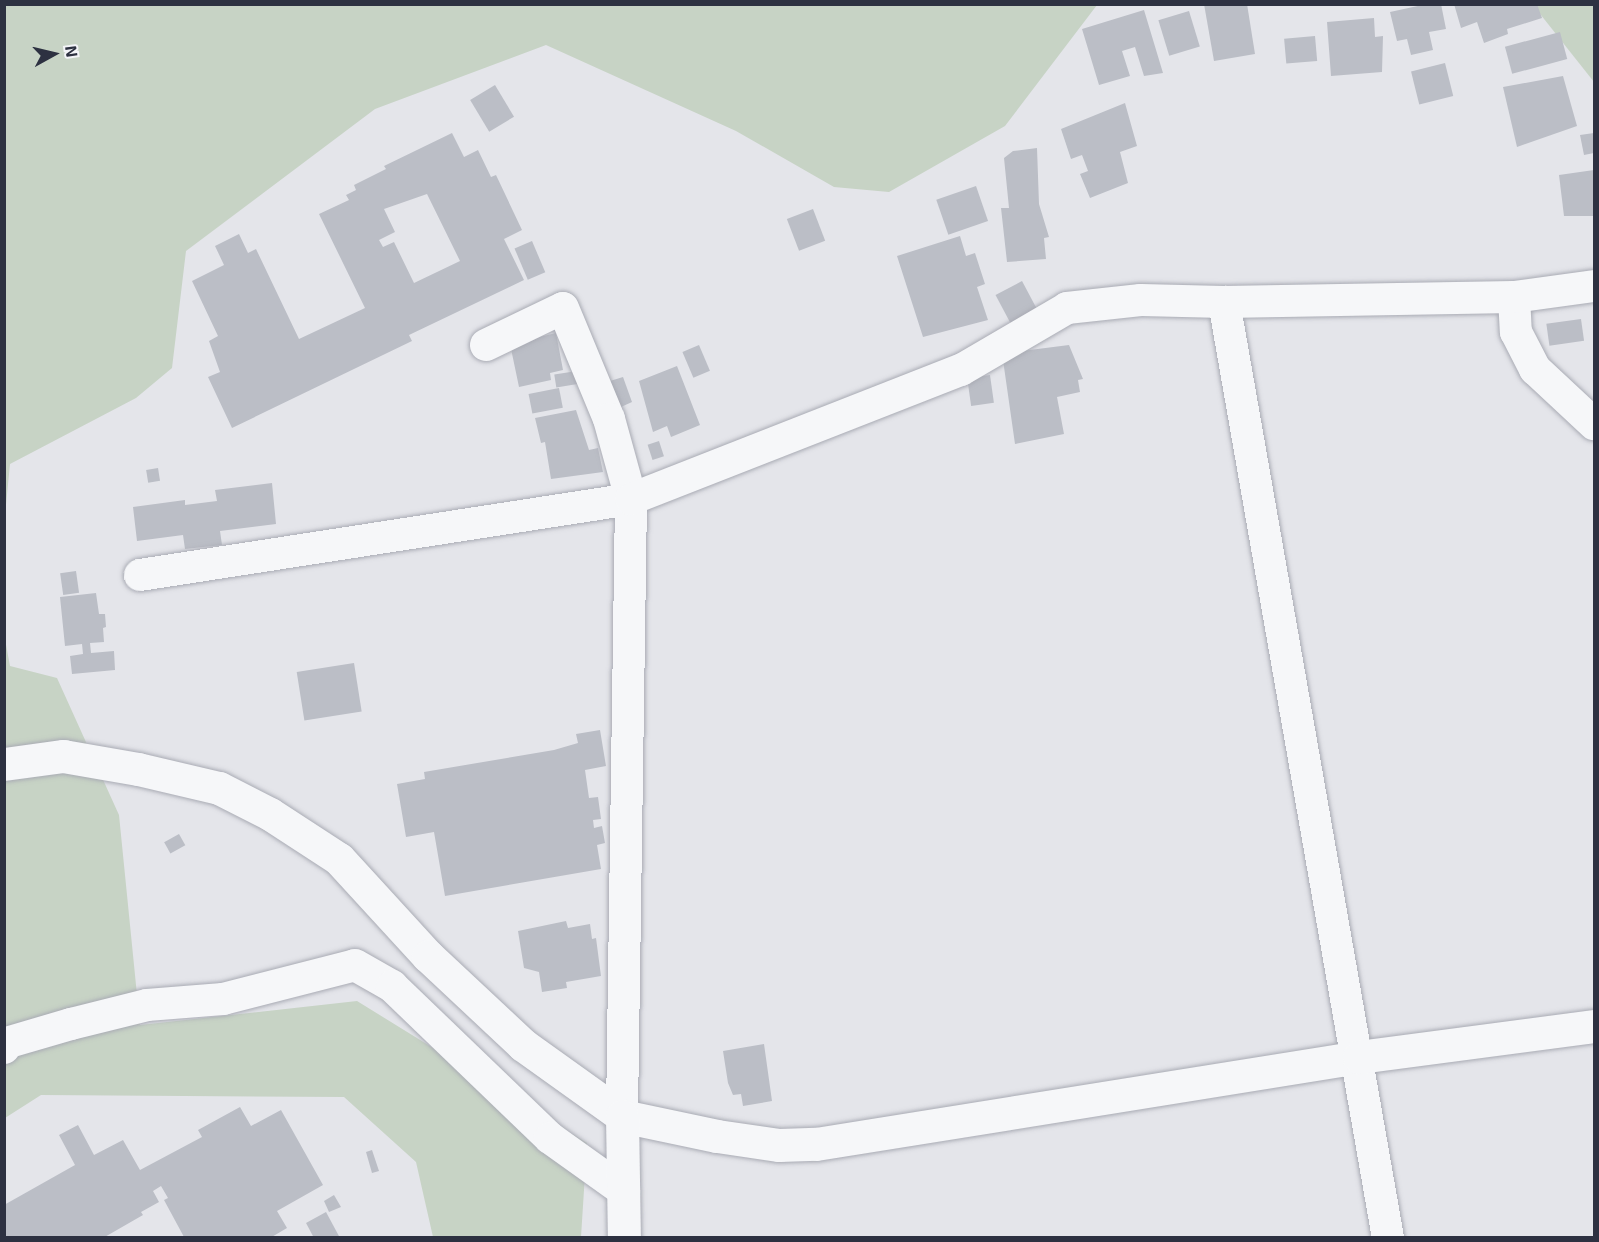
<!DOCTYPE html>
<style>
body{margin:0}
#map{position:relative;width:1599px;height:1242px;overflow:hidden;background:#e4e5ea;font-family:"Exo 2",sans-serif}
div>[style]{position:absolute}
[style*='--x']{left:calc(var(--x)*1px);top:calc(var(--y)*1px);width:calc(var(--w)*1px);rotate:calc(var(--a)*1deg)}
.green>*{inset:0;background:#c7d3c5}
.building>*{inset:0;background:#bbbec6;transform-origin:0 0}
.roads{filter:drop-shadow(0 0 2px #a9abb4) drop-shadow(0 0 2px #a9abb4)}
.minor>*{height:32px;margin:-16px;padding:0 16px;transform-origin:16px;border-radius:16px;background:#f6f7f9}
.tertiary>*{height:33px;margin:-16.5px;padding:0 16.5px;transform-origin:16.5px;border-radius:16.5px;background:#f6f7f9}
span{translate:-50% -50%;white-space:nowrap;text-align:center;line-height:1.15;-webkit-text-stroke:4.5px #f3f4f8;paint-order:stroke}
.frame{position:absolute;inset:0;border:6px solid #2d3141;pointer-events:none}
.north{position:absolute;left:24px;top:24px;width:60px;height:60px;-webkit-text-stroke:4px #f3f4f8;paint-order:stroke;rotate:82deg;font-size:16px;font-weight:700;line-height:24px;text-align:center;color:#2d3141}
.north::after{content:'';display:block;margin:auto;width:21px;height:27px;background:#2d3141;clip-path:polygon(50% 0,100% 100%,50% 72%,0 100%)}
</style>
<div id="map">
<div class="green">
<i style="clip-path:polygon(5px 4px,1097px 4px,1097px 5px,1005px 126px,889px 192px,834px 187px,736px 131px,546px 45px,375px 109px,186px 251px,172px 368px,136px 398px,10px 464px,5px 515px)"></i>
<i style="clip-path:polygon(1533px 5px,1594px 5px,1594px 82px)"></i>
<i style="clip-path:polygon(4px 634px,10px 666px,57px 678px,119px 815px,140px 1025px,357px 1001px,587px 1143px,581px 1237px,433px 1237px,416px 1162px,344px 1097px,41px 1095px,5px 1118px)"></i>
</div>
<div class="building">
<i style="clip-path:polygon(1204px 4px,1247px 4px,1255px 54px,1214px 61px)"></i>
<i style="clip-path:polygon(1427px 4px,1441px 4px,1446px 29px,1429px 32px,1433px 50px,1411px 55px,1407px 39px,1397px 41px,1390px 12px)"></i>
<i style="clip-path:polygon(1454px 4px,1537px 4px,1542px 18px,1507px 29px,1508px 34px,1484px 43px,1477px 22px,1461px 28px)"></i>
<i style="clip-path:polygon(1144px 10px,1163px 73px,1144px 76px,1135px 47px,1122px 51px,1130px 76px,1099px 85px,1082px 29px)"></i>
<i style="left:1189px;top:11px;width:37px;height:32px;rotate:73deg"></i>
<i style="clip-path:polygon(1374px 18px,1375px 37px,1383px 36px,1382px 72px,1331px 76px,1327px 22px)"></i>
<i style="left:1560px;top:32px;width:28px;height:57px;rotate:75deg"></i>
<i style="left:1315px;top:36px;width:25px;height:31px;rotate:85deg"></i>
<i style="left:1445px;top:63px;width:34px;height:35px;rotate:76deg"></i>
<i style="clip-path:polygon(1563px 76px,1577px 126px,1517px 147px,1503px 87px)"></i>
<i style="left:495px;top:85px;width:37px;height:29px;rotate:59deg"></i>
<i style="clip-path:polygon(1125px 103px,1137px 146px,1120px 152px,1128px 183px,1090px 198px,1080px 174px,1088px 171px,1082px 155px,1071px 159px,1061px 129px)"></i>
<i style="clip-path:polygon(evenodd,452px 133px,464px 157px,478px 150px,491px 177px,496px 175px,522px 230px,504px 239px,524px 280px,409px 335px,412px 341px,232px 428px,208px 377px,220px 372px,209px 341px,218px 336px,192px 281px,224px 265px,215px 246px,239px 234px,248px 253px,256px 249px,299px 339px,365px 308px,319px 214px,349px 200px,346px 195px,356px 190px,354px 185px,386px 169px,384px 166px,452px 133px,427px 194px,460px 261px,414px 283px,394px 242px,383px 247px,379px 240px,395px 232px,384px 209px,427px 194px)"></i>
<i style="clip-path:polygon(1594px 133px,1594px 153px,1584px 155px,1580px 135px)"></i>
<i style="clip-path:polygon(1037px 148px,1039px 204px,1049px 237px,1044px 238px,1046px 259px,1007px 262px,1001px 208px,1009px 208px,1004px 158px,1013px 151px)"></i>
<i style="clip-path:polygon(1594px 170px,1594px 216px,1564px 216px,1559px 175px)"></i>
<i style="left:976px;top:186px;width:37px;height:42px;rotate:71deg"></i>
<i style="left:813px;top:209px;width:34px;height:28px;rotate:69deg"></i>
<i style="clip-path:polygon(960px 236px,966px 256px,975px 253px,985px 284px,977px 287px,988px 320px,923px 337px,897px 256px)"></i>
<i style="left:532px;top:241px;width:34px;height:19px;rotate:67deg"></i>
<i style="left:1022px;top:281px;width:32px;height:30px;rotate:62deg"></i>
<i style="left:1581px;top:319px;width:22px;height:35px;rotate:82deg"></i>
<i style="clip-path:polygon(556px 333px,563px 370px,550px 373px,551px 380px,519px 387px,510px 344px)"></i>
<i style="left:699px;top:345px;width:28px;height:18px;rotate:67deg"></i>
<i style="clip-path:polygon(1069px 345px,1083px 379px,1078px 380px,1080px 392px,1057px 397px,1064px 434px,1015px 444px,1003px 360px,1015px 357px,1014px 352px)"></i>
<i style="clip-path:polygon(677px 366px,700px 425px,671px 437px,667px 426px,653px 432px,639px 381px)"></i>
<i style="left:577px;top:371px;width:13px;height:23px;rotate:81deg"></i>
<i style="left:990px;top:375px;width:28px;height:23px;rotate:82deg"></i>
<i style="clip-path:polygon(623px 377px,632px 402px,621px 407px,610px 381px)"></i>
<i style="left:559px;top:388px;width:20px;height:31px;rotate:79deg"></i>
<i style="clip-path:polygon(576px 410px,589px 450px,598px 448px,603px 472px,551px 479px,545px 442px,541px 443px,535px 418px)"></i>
<i style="left:659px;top:441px;width:16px;height:12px;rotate:72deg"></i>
<i style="left:158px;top:468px;width:13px;height:12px;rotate:81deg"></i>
<i style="clip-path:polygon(272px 483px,276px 524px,220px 531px,222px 545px,185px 549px,183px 535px,137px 541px,133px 507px,185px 500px,185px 505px,217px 501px,215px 490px)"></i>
<i style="left:76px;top:571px;width:22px;height:16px;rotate:82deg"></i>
<i style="clip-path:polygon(96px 593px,99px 614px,105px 614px,106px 627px,103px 628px,104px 642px,90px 643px,91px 653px,114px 651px,115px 670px,72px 674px,70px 656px,83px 654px,82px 644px,65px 646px,60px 597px)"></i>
<i style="left:354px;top:663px;width:49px;height:58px;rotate:81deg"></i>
<i style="clip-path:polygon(600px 730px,606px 766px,585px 770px,589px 798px,598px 797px,601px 819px,593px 820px,594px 828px,602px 826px,605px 843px,597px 845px,601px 869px,445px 896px,434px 832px,406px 837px,397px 784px,425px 779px,424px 772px,554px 750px,578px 743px,576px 734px)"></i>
<i style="left:179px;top:834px;width:13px;height:17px;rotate:61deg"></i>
<i style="clip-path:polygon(566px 921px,568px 928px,590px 924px,592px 939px,596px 938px,601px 976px,566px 982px,567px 988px,542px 992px,539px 972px,524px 968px,518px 931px)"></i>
<i style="clip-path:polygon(764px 1044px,772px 1101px,743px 1106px,741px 1094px,733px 1095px,728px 1083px,723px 1051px)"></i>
<i style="clip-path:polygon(240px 1107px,251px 1126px,281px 1110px,323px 1185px,277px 1211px,287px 1228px,270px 1238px,184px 1237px,164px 1200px,168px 1198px,161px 1186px,153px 1191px,159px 1202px,141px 1212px,143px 1215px,103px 1238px,4px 1238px,4px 1205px,75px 1165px,59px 1135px,78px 1125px,94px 1155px,123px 1140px,140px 1170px,202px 1137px,198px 1130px)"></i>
<i style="clip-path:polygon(372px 1150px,379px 1171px,372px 1173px,366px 1152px)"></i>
<i style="clip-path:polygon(334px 1195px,341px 1207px,329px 1212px,324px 1201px)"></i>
<i style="clip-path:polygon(326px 1212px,340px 1238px,314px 1238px,306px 1223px)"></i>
</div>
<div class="roads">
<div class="minor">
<i style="--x:1514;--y:297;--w:35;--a:87"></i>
<i style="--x:1516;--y:332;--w:42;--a:62.8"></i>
<i style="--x:1535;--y:369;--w:81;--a:43"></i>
<i style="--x:1224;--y:302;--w:950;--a:80.06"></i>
<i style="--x:486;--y:345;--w:85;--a:-25.7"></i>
<i style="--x:563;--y:308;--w:120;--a:67.5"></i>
<i style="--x:609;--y:419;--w:83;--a:74.6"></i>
<i style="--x:631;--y:499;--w:617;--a:90.84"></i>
<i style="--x:140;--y:575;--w:497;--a:-8.8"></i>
<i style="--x:631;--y:499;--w:354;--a:-21.4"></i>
<i style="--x:961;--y:370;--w:123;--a:-30.3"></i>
<i style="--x:1067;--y:308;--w:74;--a:-6.2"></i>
<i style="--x:1141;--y:300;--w:83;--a:1.4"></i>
<i style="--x:1224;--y:302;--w:290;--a:-1"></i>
<i style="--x:1514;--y:297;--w:81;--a:-7.8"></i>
<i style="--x:4;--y:1048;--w:5;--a:-68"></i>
<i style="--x:6;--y:1043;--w:68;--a:-16.3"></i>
<i style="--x:71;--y:1024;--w:78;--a:-14"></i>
<i style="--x:147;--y:1005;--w:76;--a:-4.5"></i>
<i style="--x:223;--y:999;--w:136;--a:-14.4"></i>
<i style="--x:355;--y:965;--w:43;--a:29.6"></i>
<i style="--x:392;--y:986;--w:219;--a:43.9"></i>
<i style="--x:550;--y:1138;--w:91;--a:35.6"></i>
</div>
<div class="tertiary">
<i style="--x:4;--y:764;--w:60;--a:-7.7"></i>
<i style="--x:63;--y:756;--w:76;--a:9.8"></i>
<i style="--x:138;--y:769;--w:83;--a:13.2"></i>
<i style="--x:219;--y:788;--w:57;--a:27"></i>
<i style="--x:270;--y:814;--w:82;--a:33.1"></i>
<i style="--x:339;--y:859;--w:132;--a:47.5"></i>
<i style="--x:428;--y:956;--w:130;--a:43.1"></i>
<i style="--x:523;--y:1045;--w:122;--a:35.6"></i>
<i style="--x:622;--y:1116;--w:97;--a:11.9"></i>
<i style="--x:717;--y:1136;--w:63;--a:8.3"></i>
<i style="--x:779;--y:1145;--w:37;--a:-2"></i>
<i style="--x:816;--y:1144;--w:550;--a:-9.1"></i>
<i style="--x:1359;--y:1057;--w:237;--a:-7.5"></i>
<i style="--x:622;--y:1116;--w:122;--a:89.1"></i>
</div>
</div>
<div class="frame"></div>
<div class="north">N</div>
</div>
